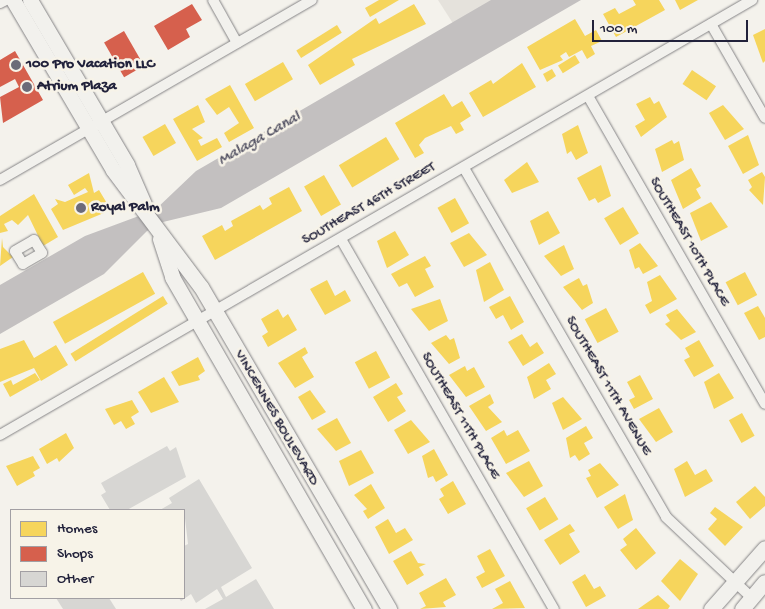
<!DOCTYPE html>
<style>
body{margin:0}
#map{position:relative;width:765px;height:609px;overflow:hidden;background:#f4f2ec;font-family:"Gochi Hand",sans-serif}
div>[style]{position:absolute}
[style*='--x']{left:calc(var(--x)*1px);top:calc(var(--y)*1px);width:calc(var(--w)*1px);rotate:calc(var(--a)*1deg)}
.green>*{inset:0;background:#e5e2dc}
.water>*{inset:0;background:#c3c0c0}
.homes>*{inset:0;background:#f6d55c;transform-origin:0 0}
.shops>*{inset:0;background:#d6604d;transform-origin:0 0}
.building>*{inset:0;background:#d7d6d3}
.roads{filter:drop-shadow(0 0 1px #858486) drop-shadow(0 0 1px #858486)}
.street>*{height:10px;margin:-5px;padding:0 5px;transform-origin:5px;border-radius:5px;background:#f2f1ed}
.secondary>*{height:15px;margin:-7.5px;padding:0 7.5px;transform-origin:7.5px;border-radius:7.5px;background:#f2f1ed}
.dots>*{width:14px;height:14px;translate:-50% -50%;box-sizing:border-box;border:2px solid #f7f3e8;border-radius:50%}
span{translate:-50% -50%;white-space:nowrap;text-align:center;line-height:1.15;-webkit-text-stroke:5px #f7f3e8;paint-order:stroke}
.poi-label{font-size:15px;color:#22223b;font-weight:700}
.left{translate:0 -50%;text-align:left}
.street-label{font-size:15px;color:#22223b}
.water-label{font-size:16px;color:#535263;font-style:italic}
.legend{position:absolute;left:10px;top:509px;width:175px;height:90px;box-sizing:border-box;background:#f7f3e8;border:1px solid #a29fa3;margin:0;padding:6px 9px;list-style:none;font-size:15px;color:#22223b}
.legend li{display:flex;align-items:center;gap:10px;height:25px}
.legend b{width:25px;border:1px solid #a29fa3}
.scale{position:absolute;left:592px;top:20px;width:156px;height:22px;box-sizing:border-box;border:2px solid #22223b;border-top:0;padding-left:6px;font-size:15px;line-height:18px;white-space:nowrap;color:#22223b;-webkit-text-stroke:4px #f7f3e8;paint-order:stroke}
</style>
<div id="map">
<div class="green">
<i style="clip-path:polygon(438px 0,497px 0,454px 25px)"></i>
</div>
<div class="water">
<i style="clip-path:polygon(491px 0,581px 0,221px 208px,163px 222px,147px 231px,104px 274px,0 334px,0 285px,85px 236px,155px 210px,196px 171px)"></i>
</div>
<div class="homes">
<i style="clip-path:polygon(379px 0,399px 0,370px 17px,365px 8px)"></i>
<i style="clip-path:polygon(633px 0,659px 0,665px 10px,616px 37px,603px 14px,615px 8px,619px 14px,636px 5px)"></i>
<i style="clip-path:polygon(675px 0,698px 0,680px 10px)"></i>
<i style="clip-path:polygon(414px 4px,426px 24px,352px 59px,355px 65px,320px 85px,308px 65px,376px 18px,379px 24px)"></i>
<i style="clip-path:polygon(575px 19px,585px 36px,596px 30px,602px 41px,591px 46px,595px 54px,587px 59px,582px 50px,569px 57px,566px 52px,560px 56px,563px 60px,540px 70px,527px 47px)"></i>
<i style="left:337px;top:25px;width:9px;height:48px;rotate:58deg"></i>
<i style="clip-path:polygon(765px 29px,765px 61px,763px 63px,753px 35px)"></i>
<i style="left:575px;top:55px;width:9px;height:20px;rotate:58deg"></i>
<i style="left:283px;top:62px;width:20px;height:44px;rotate:60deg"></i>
<i style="clip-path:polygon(522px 63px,536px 87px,483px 117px,469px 93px,491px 80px,493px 84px)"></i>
<i style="clip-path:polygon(552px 69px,556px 76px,547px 82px,543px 74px)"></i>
<i style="left:692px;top:70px;width:29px;height:17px;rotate:34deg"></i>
<i style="clip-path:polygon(230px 85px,254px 128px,229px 142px,224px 133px,239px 123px,229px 107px,217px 115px,205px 99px)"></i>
<i style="clip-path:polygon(444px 94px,452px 107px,462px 101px,471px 116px,460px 123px,464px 130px,456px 134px,451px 126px,425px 138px,419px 145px,424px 153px,415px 158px,395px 123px)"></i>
<i style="clip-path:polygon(650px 97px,654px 104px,659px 101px,667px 117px,641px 137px,635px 126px,645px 120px,636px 104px)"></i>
<i style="clip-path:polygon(198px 105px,205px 122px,192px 129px,203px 138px,198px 140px,201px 146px,217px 138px,222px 147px,197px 161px,173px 119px)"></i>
<i style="clip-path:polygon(723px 105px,744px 129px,725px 140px,709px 113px)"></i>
<i style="left:165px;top:124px;width:22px;height:26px;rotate:60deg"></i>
<i style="clip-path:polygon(578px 125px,588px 153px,576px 160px,571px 151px,567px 154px,562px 134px)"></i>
<i style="clip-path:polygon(748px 135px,759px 165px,743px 174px,728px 146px)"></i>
<i style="left:386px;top:137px;width:26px;height:55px;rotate:59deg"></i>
<i style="clip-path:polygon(672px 140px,674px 144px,679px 141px,684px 160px,662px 172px,655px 149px)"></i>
<i style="clip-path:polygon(527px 162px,539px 182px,512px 193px,504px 180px)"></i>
<i style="clip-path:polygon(601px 165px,611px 196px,598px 203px,595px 198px,589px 201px,577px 178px)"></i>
<i style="clip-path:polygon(691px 168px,701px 186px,696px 189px,701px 198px,683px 209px,671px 180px)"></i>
<i style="clip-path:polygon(762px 172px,765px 177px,763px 205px,749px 190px,752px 187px,748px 180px)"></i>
<i style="clip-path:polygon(89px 173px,94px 193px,99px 190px,111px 210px,63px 230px,51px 209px,58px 204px,55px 199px,65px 202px,88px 192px,85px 188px,74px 195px,68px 185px)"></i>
<i style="left:324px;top:175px;width:34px;height:23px;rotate:60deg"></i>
<i style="clip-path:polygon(289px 187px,302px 211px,215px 260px,202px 236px,222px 225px,225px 231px,233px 226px,231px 221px,260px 205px,263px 210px,272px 204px,269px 198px)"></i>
<i style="clip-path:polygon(34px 194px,58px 237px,43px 246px,28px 215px,18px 225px,12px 220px,4px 224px,8px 231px,0 233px,0 216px)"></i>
<i style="left:455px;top:198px;width:29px;height:20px;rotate:61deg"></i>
<i style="clip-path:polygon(711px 202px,728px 227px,701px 241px,690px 213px)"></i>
<i style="left:623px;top:207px;width:31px;height:22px;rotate:59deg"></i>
<i style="clip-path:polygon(548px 211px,560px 233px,539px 245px,530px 221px)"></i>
<i style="clip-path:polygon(395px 231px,409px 255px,387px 268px,377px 241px)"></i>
<i style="clip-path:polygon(469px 233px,487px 255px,464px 267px,450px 243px)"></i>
<i style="clip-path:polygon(2px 238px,3px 247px,13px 257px,0 266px)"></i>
<i style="clip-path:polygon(640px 243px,658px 266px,643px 274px,639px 267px,635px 269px,629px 250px)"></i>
<i style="clip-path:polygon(564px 245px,574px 269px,561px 276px,544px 256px)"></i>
<i style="clip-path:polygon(425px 256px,431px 266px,425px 269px,434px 287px,415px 297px,407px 283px,399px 287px,391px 274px)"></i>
<i style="clip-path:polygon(490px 262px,504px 290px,484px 302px,476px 270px)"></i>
<i style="left:143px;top:272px;width:25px;height:103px;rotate:61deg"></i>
<i style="left:745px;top:272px;width:26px;height:22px;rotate:62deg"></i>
<i style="clip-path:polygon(660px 275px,677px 299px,650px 314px,645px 305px,652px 301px,647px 282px)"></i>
<i style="clip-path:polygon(579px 278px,583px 286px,587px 284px,593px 303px,582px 310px,563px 287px)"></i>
<i style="clip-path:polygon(327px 280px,335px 296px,345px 290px,351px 301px,325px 315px,310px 289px)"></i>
<i style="left:163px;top:296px;width:9px;height:109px;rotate:58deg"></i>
<i style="clip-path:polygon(510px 296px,524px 322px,511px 330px,503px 315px,496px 319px,489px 307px)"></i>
<i style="clip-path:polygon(440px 299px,448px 321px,429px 331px,411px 309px)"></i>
<i style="clip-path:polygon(758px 306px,765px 318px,765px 337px,759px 340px,744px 313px)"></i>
<i style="left:606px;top:308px;width:27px;height:24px;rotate:62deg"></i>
<i style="clip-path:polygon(278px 309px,283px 318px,288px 314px,297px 330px,268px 347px,262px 336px,268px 332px,261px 319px)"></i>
<i style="clip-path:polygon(677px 309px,696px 332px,681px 340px,665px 324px,670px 321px,666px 315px)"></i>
<i style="clip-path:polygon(522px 334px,530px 347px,537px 342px,544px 353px,523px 366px,508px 342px)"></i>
<i style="clip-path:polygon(446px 335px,450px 340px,454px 338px,460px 358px,449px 364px,431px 343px)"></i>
<i style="clip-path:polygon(24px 340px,34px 358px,56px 345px,68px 365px,41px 381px,34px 368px,0 382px,0 349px)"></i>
<i style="clip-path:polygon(699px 340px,714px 366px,694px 377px,684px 360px,690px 357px,685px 348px)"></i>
<i style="clip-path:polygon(305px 347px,308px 353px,302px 357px,314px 377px,295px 388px,278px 363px)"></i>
<i style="left:376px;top:351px;width:30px;height:24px;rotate:62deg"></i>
<i style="clip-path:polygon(198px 357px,205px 371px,198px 376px,200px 380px,179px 386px,171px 372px)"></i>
<i style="clip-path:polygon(549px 363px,556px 374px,546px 380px,551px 389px,534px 399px,527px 377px)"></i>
<i style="clip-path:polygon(465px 366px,467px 371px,474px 367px,485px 387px,466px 397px,449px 375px)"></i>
<i style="clip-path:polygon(35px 373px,40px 380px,10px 397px,3px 384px,11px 380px,13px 385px)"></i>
<i style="clip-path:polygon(719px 373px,734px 398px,714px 409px,704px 382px)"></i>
<i style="clip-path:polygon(640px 375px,653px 399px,634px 409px,629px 400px,635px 397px,627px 382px)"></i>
<i style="clip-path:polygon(164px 377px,179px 402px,151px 413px,138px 392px)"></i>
<i style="clip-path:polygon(396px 383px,403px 394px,397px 397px,406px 411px,388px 422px,373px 397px)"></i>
<i style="clip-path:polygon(310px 390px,326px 412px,312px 420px,298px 397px)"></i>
<i style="clip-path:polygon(490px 394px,494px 403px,488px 407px,502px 422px,486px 431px,469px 406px)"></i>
<i style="clip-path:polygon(563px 397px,582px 419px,563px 430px,552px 403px)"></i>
<i style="clip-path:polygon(132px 400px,139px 412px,131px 417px,135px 424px,126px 429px,121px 421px,114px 425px,105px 409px)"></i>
<i style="clip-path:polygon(659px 408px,673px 432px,656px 442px,639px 419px)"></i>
<i style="left:742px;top:413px;width:26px;height:15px;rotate:61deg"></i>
<i style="clip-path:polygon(337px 418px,351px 443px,336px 451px,317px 429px)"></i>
<i style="clip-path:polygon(411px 420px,430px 442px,408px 454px,394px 430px)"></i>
<i style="clip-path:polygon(586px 426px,593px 438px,584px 443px,590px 454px,579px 461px,575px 455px,570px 458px,566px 438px)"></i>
<i style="clip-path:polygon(504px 430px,507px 436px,518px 430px,530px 451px,506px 464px,491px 438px)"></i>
<i style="clip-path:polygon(66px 433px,74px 448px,59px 462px,57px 458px,47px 464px,39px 449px)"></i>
<i style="clip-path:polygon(434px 449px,448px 475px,436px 482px,433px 476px,428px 478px,422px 456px)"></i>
<i style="clip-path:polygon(361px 450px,374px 473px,349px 486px,339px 461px)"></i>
<i style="clip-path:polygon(33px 456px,40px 468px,33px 472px,35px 476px,17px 486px,6px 466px)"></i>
<i style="clip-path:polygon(529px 461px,543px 486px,524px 497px,506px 473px)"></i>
<i style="clip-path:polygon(687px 461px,695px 475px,706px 469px,713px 481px,685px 497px,674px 469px)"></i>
<i style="clip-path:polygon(600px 463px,619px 485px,597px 498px,586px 478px,591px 476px,588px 470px)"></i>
<i style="clip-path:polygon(453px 481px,466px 504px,448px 514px,439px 499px,444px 496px,440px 489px)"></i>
<i style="clip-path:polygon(371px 484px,385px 508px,368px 519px,363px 511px,367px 509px,354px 495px)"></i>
<i style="clip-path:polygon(755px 486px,765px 497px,765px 506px,750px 519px,736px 502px)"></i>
<i style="clip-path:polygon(625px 494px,633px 520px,618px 529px,604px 507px)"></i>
<i style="left:545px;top:497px;width:26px;height:22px;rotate:59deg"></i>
<i style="clip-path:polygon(715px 507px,743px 527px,725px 546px,708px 529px,717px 519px,710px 513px)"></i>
<i style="clip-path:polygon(388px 519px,396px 533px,405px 528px,413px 540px,389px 554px,375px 527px)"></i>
<i style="clip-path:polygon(570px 524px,575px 531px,569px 534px,580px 552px,560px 565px,544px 540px)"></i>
<i style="clip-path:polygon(636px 528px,656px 553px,636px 570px,620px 550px,627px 545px,623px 539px)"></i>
<i style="clip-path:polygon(490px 549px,505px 576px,482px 588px,476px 577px,485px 572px,477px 556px)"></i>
<i style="clip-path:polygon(411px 551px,418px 563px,426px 564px,419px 567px,424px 575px,407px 585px,393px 561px)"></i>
<i style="clip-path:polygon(680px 559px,698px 574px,680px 601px,661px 581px)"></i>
<i style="clip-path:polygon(585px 574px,594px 589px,600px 586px,606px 596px,586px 607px,572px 582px)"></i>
<i style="clip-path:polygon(446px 578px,456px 595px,443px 602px,446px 607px,420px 609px,426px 606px,419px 593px)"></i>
<i style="clip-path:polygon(510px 581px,525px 608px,492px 609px,503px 603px,495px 589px)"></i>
<i style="clip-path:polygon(658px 595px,670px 606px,668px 609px,638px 609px)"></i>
</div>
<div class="shops">
<i style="clip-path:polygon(192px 4px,202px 20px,186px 29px,190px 37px,168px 50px,154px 26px)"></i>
<i style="left:124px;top:31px;width:40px;height:23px;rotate:60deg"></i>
<i style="clip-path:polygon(15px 51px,43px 100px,3px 123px,0 97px,19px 87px,15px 79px,0 87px,0 60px)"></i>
</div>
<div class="building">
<i style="clip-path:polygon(167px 446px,170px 451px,176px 447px,186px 477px,127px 510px,110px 510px,101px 495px,106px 492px,101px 483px)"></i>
<i style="clip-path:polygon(199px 479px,252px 568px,221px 587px,226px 597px,256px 579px,274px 609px,205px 609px,223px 599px,217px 589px,196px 603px,191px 594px,181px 601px,179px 598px,184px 598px,184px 546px,188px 544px,184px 510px,160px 510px,172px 503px,169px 498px)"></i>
<i style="clip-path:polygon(56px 598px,109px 598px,116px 609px,63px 609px)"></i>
</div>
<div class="roads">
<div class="street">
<i style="--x:213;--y:0;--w:49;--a:60.8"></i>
<i style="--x:0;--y:3;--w:7;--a:-27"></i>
<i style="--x:711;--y:24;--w:108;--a:60.1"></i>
<i style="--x:588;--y:96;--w:355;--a:60.1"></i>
<i style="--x:464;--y:168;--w:403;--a:59.9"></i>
<i style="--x:666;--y:517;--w:118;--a:43.3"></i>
<i style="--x:0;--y:180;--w:360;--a:-30"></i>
<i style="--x:341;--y:239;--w:427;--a:60.1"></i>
<i style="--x:34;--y:240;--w:15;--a:58"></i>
<i style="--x:42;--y:253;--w:22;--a:150"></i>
<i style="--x:23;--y:264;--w:15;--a:-122"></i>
<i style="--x:15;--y:251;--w:22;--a:-30"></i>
<i style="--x:0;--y:435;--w:869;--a:-30.05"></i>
</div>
<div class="secondary">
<i style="--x:13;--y:0;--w:197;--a:59.5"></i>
<i style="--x:113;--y:170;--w:146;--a:53.1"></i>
<i style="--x:201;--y:287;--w:373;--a:59.7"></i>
<i style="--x:30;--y:0;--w:191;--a:59.5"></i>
<i style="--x:127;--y:165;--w:43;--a:66.4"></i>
<i style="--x:160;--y:239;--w:40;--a:72"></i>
<i style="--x:172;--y:277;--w:384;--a:60"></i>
<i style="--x:711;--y:609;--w:81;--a:-48.5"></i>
<i style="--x:742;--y:609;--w:35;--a:-50"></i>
</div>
</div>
<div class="dots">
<i style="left:16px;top:65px;background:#6c6b79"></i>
<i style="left:27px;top:87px;background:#6c6b79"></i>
<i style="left:81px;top:208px;background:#6c6b79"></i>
</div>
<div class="poi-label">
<span class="left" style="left:26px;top:65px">100 Pro Vacation LLC</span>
<span class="left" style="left:37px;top:87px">Atrium Plaza</span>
<span class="left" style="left:91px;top:208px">Royal Palm</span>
</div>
<div class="street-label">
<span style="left:369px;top:204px;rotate:-30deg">SOUTHEAST 46TH STREET</span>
<span style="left:689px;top:242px;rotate:60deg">SOUTHEAST 10TH PLACE</span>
<span style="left:608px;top:386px;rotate:60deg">SOUTHEAST 11TH AVENUE</span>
<span style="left:460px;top:416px;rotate:60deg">SOUTHEAST 11TH PLACE</span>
<span style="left:276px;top:418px;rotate:60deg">VINCENNES BOULEVARD</span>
</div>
<div class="water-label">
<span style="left:260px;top:140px;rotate:-30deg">Malaga Canal</span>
</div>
<ul class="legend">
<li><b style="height:14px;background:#f6d55c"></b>Homes</li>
<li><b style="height:14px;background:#d6604d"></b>Shops</li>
<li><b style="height:14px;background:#d7d6d3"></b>Other</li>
</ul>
<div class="scale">100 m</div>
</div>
